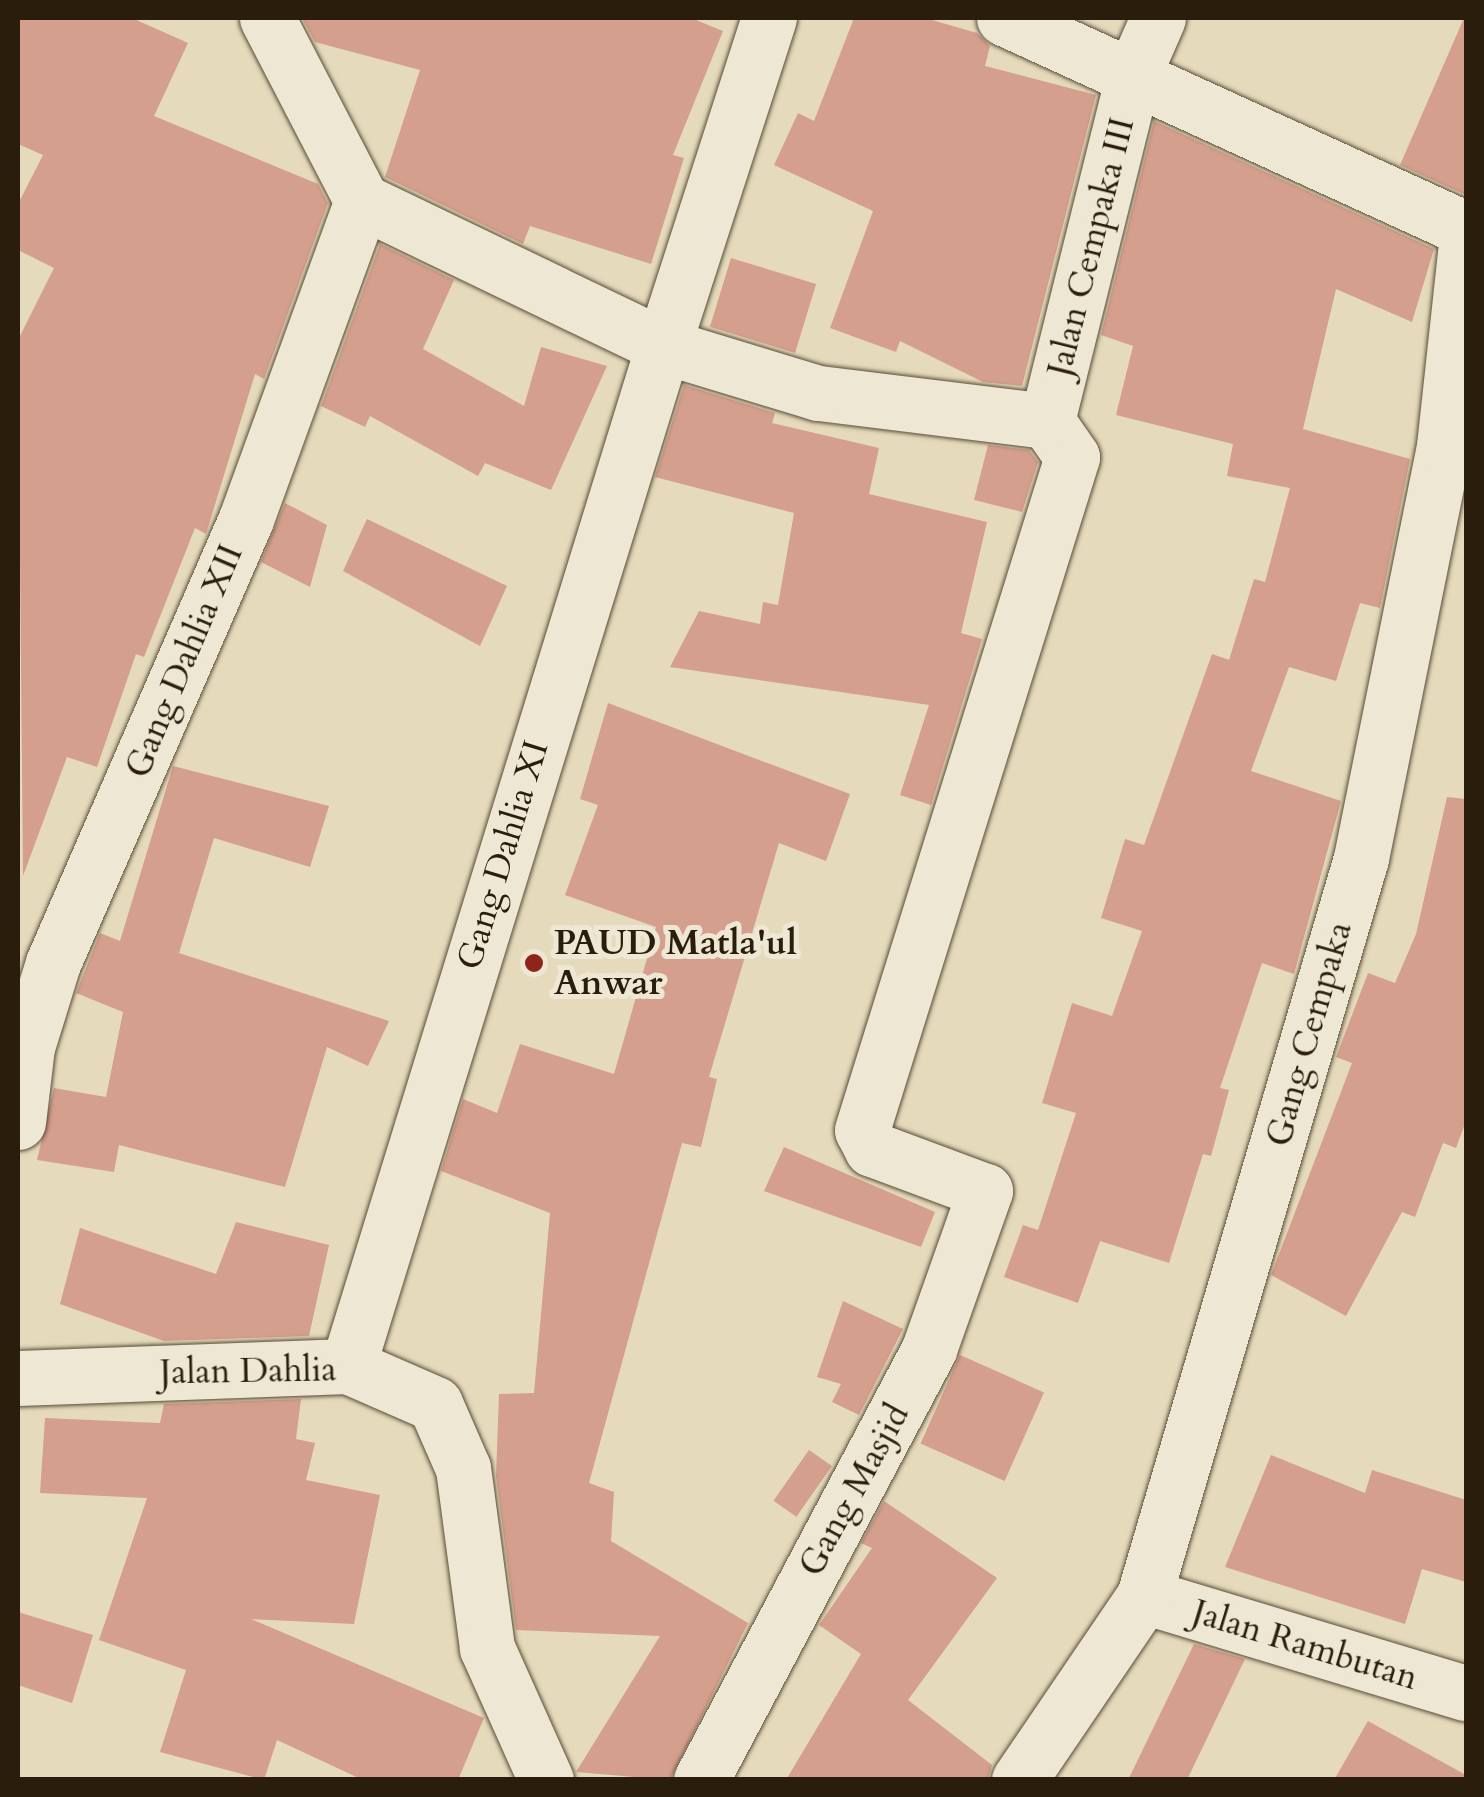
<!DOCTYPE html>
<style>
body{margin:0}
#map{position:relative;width:1484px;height:1797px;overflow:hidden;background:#e5dabb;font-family:Cardo,serif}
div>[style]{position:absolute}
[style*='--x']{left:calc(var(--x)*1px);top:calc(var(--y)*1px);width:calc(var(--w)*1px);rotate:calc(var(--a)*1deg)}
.building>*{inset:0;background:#d59f8d;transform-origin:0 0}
.roads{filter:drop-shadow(0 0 2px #594c37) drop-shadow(0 0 2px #594c37)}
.minor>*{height:55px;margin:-27.5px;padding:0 27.5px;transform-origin:27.5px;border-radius:27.5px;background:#eee7d3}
.dots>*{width:28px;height:28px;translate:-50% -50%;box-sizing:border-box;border:5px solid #eee7d3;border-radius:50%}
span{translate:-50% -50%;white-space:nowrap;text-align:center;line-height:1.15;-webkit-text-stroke:10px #eee7d3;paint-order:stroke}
.street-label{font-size:35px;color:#2a1d0b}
.poi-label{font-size:35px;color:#2a1d0b;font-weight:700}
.left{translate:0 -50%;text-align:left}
.frame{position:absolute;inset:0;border:20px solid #2a1d0b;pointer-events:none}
</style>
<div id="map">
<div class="building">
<i style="clip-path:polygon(18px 18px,132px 18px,188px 43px,154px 116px,318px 184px,328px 203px,264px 379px,255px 374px,206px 534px,195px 528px,144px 657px,136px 654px,97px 767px,67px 757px,23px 876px,18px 340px,54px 268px,18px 250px,18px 204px,43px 155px,18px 144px)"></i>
<i style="clip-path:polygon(302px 18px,691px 18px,723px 31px,673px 155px,684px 158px,651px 264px,530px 226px,523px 244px,385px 177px,420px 70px,315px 42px)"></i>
<i style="clip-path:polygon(854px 18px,925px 18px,977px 33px,990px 46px,985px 66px,1096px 95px,1022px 386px,983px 382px,900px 341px,896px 352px,830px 328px,873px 211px,774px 165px,798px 113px,814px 121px)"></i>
<i style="clip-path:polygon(1464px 18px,1466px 18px,1466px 195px,1400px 165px)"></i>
<i style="clip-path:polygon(1154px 121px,1434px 249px,1412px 322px,1336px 289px,1303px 429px,1410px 459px,1380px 608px,1360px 603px,1336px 681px,1289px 667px,1251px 771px,1341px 801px,1294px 974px,1262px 963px,1220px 1088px,1229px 1090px,1211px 1156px,1203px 1154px,1169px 1263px,1100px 1241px,1078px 1303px,1004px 1277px,1023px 1225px,1038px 1230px,1076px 1113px,1042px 1103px,1072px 1003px,1112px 1016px,1142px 931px,1101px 918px,1125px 839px,1144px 845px,1212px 654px,1229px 660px,1254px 579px,1265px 582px,1290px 488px,1227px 476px,1233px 444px,1116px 415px,1133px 346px,1101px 335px)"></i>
<i style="clip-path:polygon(380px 244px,454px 280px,423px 349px,524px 406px,541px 347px,607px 366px,551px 490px,485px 463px,478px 476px,370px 416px,365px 427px,321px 406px)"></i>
<i style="left:731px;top:258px;width:89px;height:72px;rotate:17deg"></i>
<i style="clip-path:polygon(684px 385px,775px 413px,772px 423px,879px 448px,869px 494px,987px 522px,961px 633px,982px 639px,931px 805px,900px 795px,929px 705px,670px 667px,699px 611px,760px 624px,763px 602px,778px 605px,794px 513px,655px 477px)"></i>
<i style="clip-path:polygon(988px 445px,1029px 450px,1038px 462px,1022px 512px,974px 500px)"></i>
<i style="clip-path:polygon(285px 503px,327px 525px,310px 587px,261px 562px)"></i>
<i style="clip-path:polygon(367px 519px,507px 586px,480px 646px,343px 571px)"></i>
<i style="clip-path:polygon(608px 703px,850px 794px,826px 861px,779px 843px,709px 1077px,717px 1079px,701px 1147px,682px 1143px,589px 1483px,614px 1492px,611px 1541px,748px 1623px,670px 1780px,576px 1772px,660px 1636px,516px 1630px,496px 1476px,499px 1394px,534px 1393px,550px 1213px,441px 1171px,463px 1099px,497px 1113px,520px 1044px,614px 1074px,656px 927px,565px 895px,598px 805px,580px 799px)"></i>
<i style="clip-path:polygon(173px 766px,329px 806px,310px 867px,214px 838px,179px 953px,389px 1021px,368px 1066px,327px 1047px,285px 1187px,119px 1145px,114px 1172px,37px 1160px,54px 1088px,106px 1097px,123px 1012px,76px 993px,100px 933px,120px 941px)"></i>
<i style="clip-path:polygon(1447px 797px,1466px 799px,1466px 1121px,1456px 1148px,1443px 1143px,1415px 1217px,1402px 1212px,1346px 1316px,1271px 1275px,1352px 1063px,1336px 1057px,1368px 973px,1395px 983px,1416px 934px)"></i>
<i style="clip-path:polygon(784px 1147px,935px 1212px,921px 1247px,764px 1191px)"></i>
<i style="clip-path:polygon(236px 1222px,329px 1245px,309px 1336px,164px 1341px,60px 1304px,80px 1228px,216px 1274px)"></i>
<i style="clip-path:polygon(843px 1301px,903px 1329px,859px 1415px,832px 1402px,841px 1384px,817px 1377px)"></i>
<i style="left:960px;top:1355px;width:92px;height:97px;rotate:24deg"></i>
<i style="clip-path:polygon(301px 1399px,296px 1439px,315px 1443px,306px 1480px,380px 1495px,354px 1624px,251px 1619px,484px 1718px,458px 1780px,363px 1780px,277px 1740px,264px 1780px,160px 1752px,186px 1670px,99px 1640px,147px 1498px,40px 1493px,45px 1418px,160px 1423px,164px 1404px)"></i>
<i style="left:809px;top:1450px;width:28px;height:62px;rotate:35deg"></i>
<i style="clip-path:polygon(1271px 1455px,1365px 1493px,1372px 1470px,1466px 1500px,1466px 1582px,1422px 1569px,1405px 1624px,1225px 1567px)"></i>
<i style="clip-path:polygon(884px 1501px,997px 1578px,908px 1700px,992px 1765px,988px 1780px,786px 1780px,861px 1654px,819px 1625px,872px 1548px,861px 1543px)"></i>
<i style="clip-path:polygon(18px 1612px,93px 1635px,72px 1703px,18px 1685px)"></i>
<i style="clip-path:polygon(1194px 1644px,1245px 1659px,1187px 1780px,1128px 1780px)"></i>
<i style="clip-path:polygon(1368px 1721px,1466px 1775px,1466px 1780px,1334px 1780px)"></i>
</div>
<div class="roads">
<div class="minor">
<i style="--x:267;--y:18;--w:206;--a:62.6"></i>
<i style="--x:362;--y:201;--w:334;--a:25.7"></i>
<i style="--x:663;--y:346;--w:1068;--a:107.16"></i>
<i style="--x:1004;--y:18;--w:508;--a:24.55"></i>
<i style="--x:1047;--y:421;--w:359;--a:-76"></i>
<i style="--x:1134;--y:73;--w:60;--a:-66.4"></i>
<i style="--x:18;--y:1122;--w:76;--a:-83.2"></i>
<i style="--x:27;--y:1047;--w:88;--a:-72.8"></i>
<i style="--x:53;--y:963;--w:484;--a:-66.5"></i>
<i style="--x:246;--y:519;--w:338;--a:-70"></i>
<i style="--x:18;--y:1378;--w:330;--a:-2.1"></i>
<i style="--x:348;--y:1366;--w:95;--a:23.6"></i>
<i style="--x:435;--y:1404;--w:70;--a:66.4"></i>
<i style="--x:463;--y:1468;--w:182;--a:82.4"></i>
<i style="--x:487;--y:1648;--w:145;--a:65.9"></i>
<i style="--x:1144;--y:1596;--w:336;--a:16.8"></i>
<i style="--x:701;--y:1780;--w:488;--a:-62.1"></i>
<i style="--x:929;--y:1349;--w:168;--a:-70.5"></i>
<i style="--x:985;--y:1191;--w:121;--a:-159.6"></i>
<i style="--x:872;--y:1149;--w:21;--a:-118"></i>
<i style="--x:862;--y:1130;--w:705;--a:-72.67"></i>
<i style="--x:1072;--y:457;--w:44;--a:-124.8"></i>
<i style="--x:1047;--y:421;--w:231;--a:-173"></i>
<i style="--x:818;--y:393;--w:162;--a:-163.1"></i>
<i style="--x:663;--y:346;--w:345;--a:-72.1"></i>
<i style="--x:1019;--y:1780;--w:222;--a:-55.8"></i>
<i style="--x:1144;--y:1596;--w:769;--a:-73.61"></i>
<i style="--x:1361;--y:858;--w:420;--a:-78.6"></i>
<i style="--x:1444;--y:446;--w:203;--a:-83.8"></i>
</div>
</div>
<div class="dots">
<i style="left:534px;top:963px;background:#8f2418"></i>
</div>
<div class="street-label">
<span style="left:1091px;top:247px;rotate:-76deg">Jalan Cempaka III</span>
<span style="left:184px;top:661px;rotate:-67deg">Gang Dahlia XII</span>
<span style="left:503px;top:855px;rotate:-73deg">Gang Dahlia XI</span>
<span style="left:1309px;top:1034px;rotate:-74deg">Gang Cempaka</span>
<span style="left:248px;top:1371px;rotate:-1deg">Jalan Dahlia</span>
<span style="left:854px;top:1490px;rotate:-61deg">Gang Masjid</span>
<span style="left:1305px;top:1645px;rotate:17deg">Jalan Rambutan</span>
</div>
<div class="poi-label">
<span class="left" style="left:554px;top:963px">PAUD Matla'ul<br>Anwar</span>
</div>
<div class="frame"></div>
</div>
